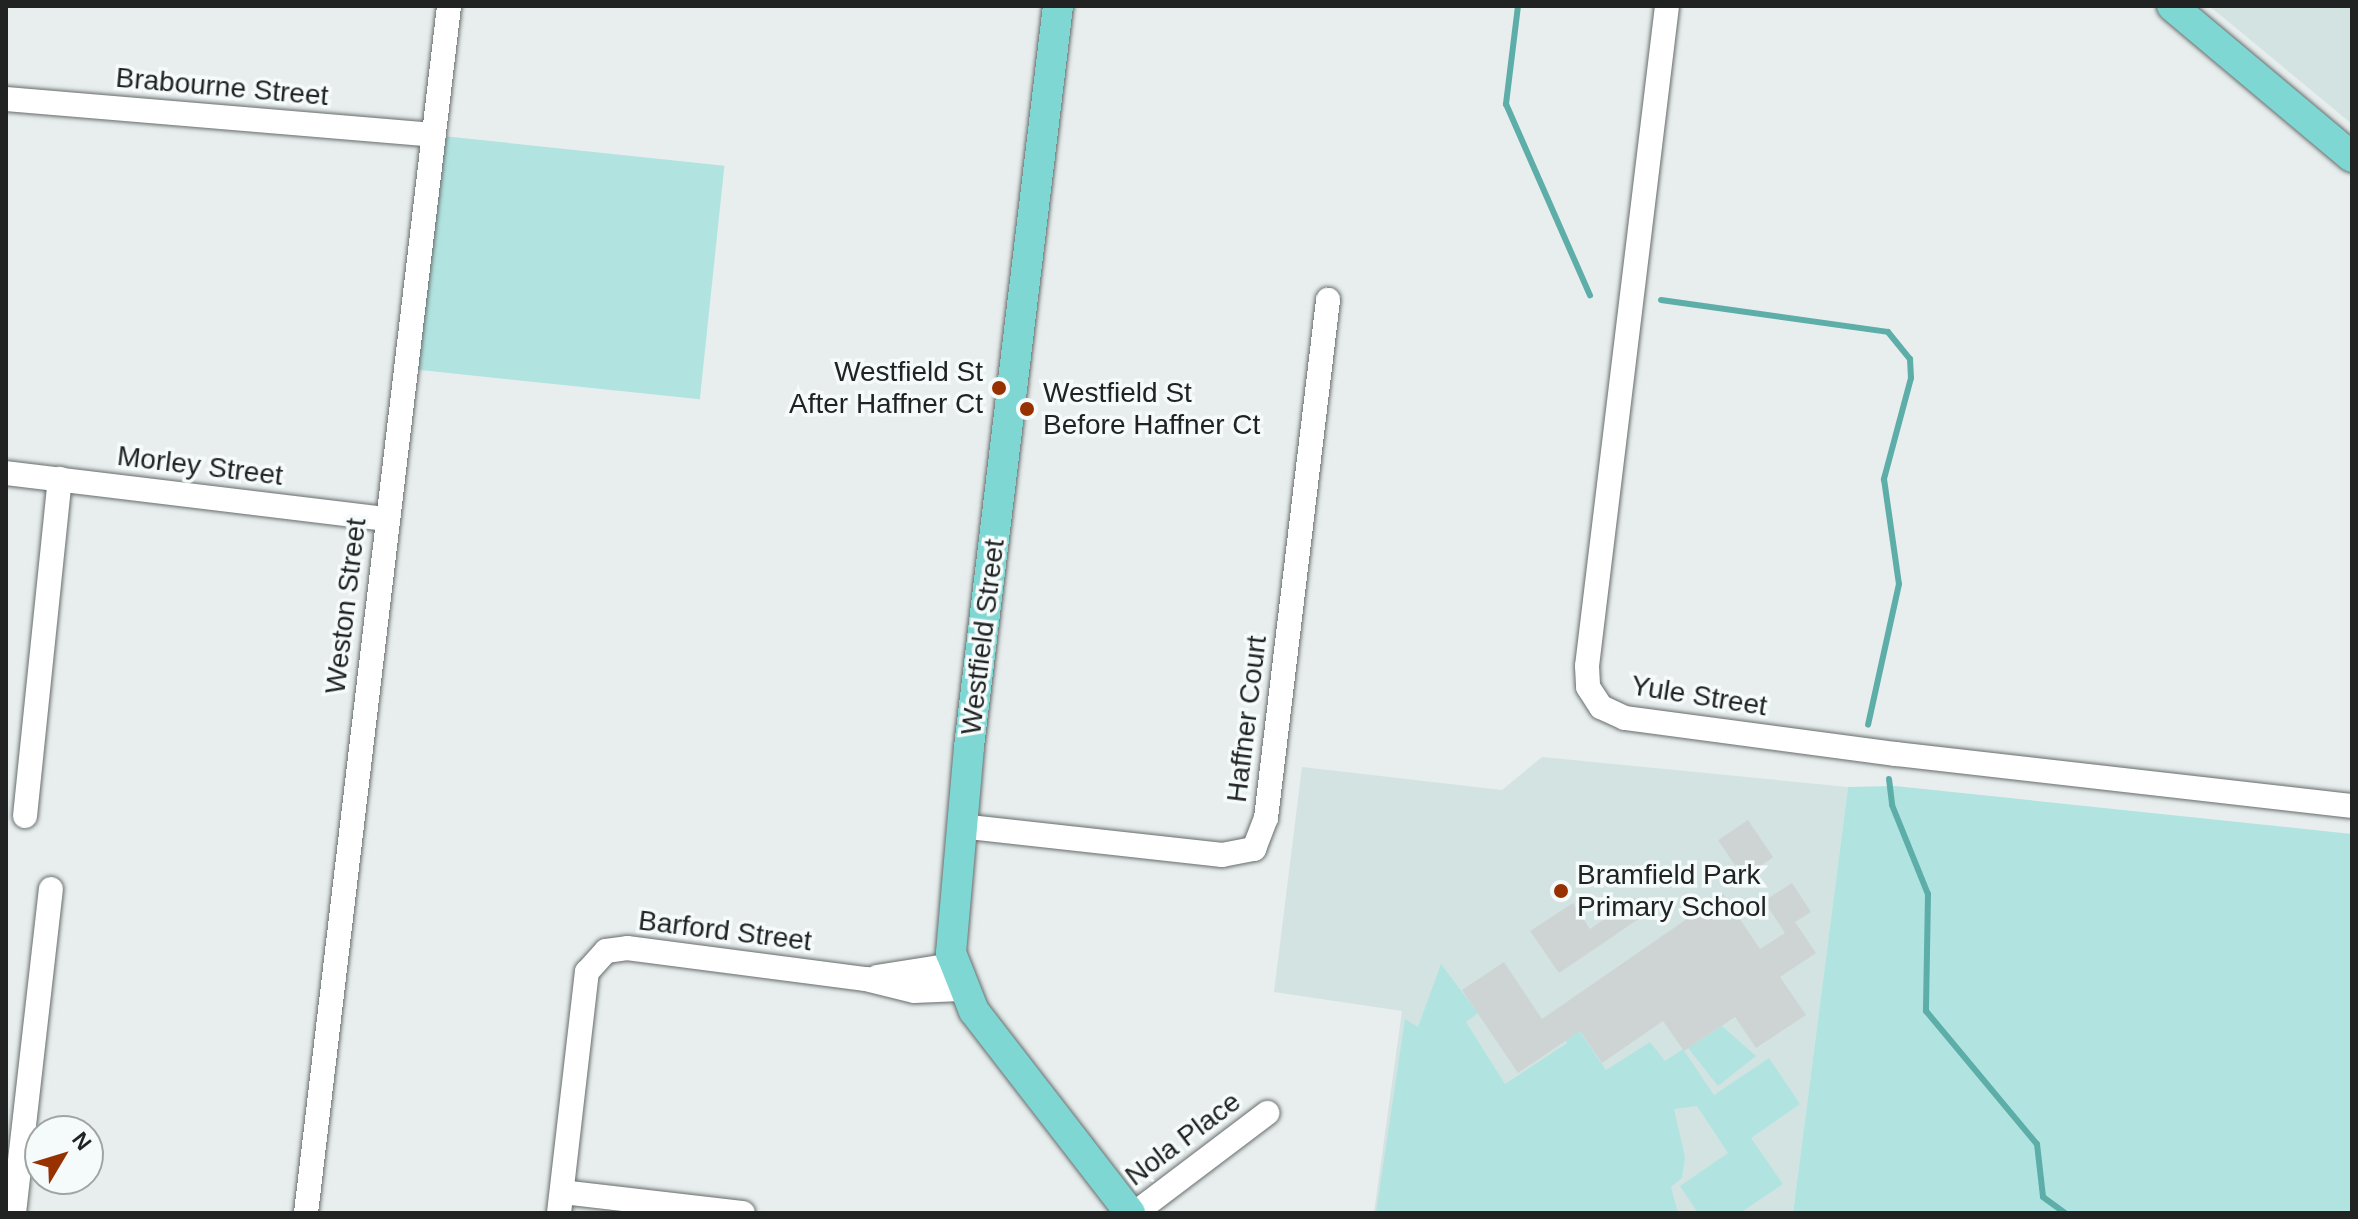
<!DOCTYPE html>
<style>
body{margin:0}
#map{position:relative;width:2358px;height:1219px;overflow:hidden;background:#e7eeed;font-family:Arial,sans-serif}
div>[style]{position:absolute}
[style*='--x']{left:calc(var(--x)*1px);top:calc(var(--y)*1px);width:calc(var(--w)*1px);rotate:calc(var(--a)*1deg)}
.built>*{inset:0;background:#d3e3e2}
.green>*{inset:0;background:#b1e4e0;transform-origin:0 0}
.stream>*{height:6px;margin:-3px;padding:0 3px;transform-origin:3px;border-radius:3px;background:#5dada8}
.building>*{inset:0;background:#ced4d3;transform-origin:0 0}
.roads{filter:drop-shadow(0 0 2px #676c6c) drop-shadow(0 0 2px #676c6c)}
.minor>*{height:24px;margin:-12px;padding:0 12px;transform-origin:12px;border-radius:12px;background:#fff}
.major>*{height:30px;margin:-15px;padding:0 15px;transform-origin:15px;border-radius:15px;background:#7fd7d3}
.dots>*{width:22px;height:22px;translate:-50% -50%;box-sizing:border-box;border:4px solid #f5fbfa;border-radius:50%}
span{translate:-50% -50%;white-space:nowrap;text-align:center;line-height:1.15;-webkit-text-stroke:7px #f5fbfa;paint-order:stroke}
.street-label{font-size:28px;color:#212323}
.poi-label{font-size:28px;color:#212323}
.right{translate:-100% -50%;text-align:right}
.left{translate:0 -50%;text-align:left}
.frame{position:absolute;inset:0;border:8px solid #212323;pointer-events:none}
.north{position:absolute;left:24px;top:1115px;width:80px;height:80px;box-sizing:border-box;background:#f5fbfa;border:2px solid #a0a5a4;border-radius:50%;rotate:52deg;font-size:22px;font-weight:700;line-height:32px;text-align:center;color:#212323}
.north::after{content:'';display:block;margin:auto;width:28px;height:36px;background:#973200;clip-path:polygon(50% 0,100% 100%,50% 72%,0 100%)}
</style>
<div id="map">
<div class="built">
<i style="clip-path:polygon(2209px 6px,2352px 6px,2352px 124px,2236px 28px)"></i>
<i style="clip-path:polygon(1542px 757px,1848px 787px,1793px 1213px,1374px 1213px,1402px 1011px,1274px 992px,1302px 767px,1502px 790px)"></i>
</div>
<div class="green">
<i style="left:433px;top:135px;width:293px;height:235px;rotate:6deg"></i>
<i style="clip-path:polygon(1895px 786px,2352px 834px,2351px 1213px,1793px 1213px,1848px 787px)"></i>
<i style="clip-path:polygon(1441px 964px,1478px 1013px,1466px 1022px,1505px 1084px,1567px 1043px,1557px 1026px,1570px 1017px,1606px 1070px,1650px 1042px,1665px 1061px,1683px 1049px,1714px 1095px,1769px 1058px,1800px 1104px,1751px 1138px,1783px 1184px,1740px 1213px,1698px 1213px,1680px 1186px,1728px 1153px,1697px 1106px,1674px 1109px,1685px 1157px,1682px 1178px,1671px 1187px,1678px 1213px,1376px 1213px,1405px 1019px,1418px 1027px)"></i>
<i style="clip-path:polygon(1722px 1026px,1756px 1056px,1718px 1086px,1688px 1048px)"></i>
</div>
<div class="stream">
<i style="--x:1518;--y:6;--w:99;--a:97"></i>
<i style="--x:1506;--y:104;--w:209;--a:66.3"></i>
<i style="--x:1661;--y:300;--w:229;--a:8"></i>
<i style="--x:1888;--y:332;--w:35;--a:51"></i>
<i style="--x:1910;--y:359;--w:19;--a:87"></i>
<i style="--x:1911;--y:378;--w:105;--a:105"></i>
<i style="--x:1884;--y:479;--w:106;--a:81.9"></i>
<i style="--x:1899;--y:584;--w:144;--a:102.4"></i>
<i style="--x:1889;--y:779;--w:26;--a:83"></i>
<i style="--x:1892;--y:805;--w:96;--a:68"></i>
<i style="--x:1928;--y:894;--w:117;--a:91"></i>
<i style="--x:1926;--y:1011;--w:173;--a:50.2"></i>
<i style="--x:2037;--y:1144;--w:53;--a:83.5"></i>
<i style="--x:2043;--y:1197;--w:27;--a:36"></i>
</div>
<div class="building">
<i style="left:1748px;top:820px;width:45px;height:36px;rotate:56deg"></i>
<i style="clip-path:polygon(1792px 883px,1811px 912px,1795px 922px,1816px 953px,1780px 977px,1806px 1015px,1756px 1048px,1735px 1017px,1684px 1051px,1663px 1021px,1602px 1063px,1580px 1031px,1518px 1073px,1462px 990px,1504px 962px,1542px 1019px,1723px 894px,1760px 949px,1785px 933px,1764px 901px)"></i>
<i style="clip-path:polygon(1635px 898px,1646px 914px,1559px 973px,1530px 931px,1573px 903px,1590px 929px)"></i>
</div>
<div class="roads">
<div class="minor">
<i style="--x:1667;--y:6;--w:665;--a:96.91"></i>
<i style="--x:1587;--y:666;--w:21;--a:87"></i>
<i style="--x:1588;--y:687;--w:24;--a:57"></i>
<i style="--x:1601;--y:707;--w:26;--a:25"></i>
<i style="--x:1625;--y:718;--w:273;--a:7.6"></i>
<i style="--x:1896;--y:754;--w:459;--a:6.5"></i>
<i style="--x:6;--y:99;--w:429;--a:4.8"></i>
<i style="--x:6;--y:473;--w:384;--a:6.9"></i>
<i style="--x:25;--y:816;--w:339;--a:-84.1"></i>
<i style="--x:960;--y:826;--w:264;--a:6.3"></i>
<i style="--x:1222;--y:855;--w:33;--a:-11"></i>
<i style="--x:1254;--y:849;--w:33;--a:-69"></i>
<i style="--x:1266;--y:818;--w:522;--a:-83.17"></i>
<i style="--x:877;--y:977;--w:77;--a:-9"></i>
<i style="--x:562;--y:1192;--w:182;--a:6.6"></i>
<i style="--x:14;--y:1213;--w:326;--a:-83.5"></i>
<i style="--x:306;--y:1213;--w:1215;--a:-83.24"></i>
<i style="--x:559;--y:1213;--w:243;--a:-83.4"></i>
<i style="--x:587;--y:972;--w:28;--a:-48"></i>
<i style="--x:606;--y:951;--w:21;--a:-8"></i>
<i style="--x:627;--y:948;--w:241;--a:7.4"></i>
<i style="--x:866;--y:979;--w:49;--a:14"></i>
<i style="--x:914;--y:991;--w:47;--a:-2.4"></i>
<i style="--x:1135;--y:1213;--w:166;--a:-37.1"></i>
</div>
<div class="major">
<i style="--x:1058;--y:6;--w:746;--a:96.85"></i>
<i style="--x:969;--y:747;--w:207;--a:95"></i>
<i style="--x:951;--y:953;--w:62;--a:68.4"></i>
<i style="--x:974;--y:1011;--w:255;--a:52.3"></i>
<i style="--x:2172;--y:6;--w:235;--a:40"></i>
</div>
</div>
<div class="dots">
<i style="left:999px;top:388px;background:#973200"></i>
<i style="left:1027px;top:409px;background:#973200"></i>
<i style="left:1561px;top:891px;background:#973200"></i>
</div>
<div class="street-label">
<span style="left:222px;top:87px;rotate:5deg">Brabourne Street</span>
<span style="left:200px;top:466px;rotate:7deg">Morley Street</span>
<span style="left:346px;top:606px;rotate:-83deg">Weston Street</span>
<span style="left:983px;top:637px;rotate:-83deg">Westfield Street</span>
<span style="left:1699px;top:696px;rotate:9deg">Yule Street</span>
<span style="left:1247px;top:719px;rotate:-83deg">Haffner Court</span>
<span style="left:725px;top:931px;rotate:7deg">Barford Street</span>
<span style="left:1183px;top:1139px;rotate:-37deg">Nola Place</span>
</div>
<div class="poi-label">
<span class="right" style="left:983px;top:388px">Westfield St<br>After Haffner Ct</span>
<span class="left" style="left:1043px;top:409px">Westfield St<br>Before Haffner Ct</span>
<span class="left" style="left:1577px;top:891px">Bramfield Park<br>Primary School</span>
</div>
<div class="frame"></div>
<div class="north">N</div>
</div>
